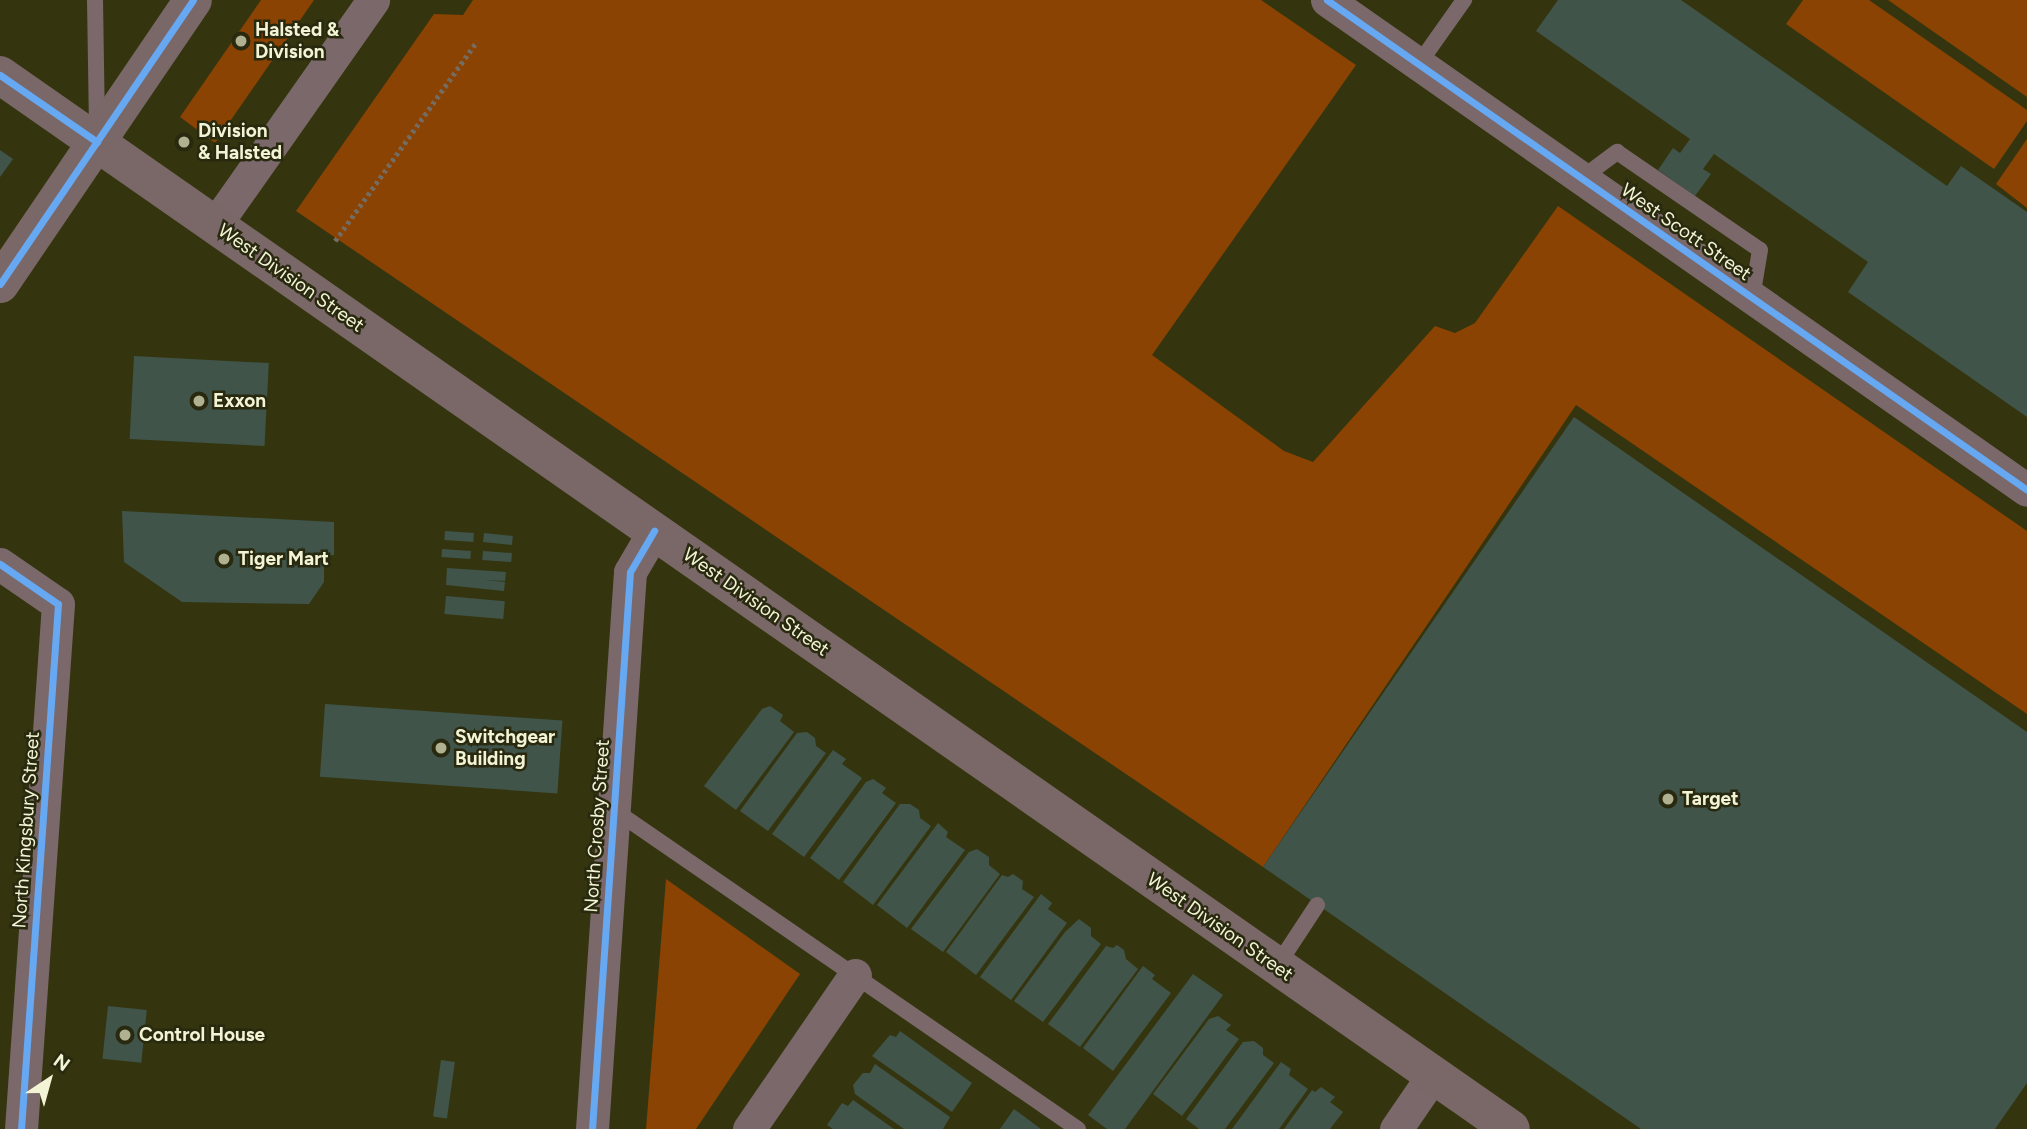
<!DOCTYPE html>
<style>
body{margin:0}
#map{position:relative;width:2027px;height:1129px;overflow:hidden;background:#34350f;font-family:Figtree,sans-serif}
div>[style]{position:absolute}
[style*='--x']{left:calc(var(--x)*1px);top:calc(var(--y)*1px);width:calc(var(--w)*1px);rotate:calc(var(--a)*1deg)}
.green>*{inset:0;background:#8a4302}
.building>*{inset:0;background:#40544a;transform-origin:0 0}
.path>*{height:4.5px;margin-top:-2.25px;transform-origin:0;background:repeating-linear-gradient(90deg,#756c61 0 3.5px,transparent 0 7px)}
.service>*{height:16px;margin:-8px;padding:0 8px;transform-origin:8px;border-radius:8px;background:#7a686b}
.minor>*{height:33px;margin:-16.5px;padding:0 16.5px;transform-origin:16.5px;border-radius:16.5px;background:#7a686b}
.secondary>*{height:38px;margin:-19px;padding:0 19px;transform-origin:19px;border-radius:19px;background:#7a6767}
.cycleway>*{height:7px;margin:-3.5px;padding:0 3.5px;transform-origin:3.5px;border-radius:3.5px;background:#66a8f1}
.dots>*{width:19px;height:19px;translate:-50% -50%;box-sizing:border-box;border:4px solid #28290f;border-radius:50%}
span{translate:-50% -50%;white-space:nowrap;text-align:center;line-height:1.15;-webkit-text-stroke:5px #28290f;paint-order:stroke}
.poi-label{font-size:19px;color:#f2f4d5;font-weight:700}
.left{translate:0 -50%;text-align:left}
.street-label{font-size:19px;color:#f2f4d5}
.north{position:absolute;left:14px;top:1045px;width:70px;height:70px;-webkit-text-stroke:5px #28290f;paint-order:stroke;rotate:36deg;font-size:19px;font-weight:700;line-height:28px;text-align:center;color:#f2f4d5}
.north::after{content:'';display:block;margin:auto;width:24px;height:32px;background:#f2f4d5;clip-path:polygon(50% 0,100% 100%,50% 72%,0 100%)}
</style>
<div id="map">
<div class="green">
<i style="clip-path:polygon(261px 0,314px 0,215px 143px,180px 117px)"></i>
<i style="clip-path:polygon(473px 0,1261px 0,1356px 65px,1152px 355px,1284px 451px,1313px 462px,1435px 326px,1455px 333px,1475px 323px,1558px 206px,2027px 531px,2027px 714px,1576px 405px,1263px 867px,296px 211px,434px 14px,463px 15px)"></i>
<i style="clip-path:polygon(1803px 0,1869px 0,2027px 110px,2027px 121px,1994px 169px,1786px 24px)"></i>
<i style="clip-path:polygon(1888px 0,2027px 0,2027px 97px)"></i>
<i style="clip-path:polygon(2027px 139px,2027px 208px,1996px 184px)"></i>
<i style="clip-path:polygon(666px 879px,800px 974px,696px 1129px,646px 1129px)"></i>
</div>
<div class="building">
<i style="clip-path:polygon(1558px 0,1681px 0,1947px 186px,1961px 166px,2027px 212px,2027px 417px,1848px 292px,1868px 262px,1714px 154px,1703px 169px,1711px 174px,1695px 196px,1658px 170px,1673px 148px,1680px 153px,1690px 139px,1536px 31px)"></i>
<i style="clip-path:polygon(0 150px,13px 159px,0 177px)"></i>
<i style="left:134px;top:356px;width:135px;height:83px;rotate:3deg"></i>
<i style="clip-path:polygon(1574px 417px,2027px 732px,2027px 1083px,1995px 1129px,1641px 1129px,1263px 867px)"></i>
<i style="clip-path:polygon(122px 511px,334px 522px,334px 555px,324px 556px,324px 582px,309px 604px,182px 602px,124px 562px)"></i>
<i style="left:445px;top:531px;width:29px;height:9px;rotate:4deg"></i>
<i style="left:484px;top:533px;width:29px;height:9px;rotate:6deg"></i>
<i style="left:442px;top:549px;width:29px;height:8px;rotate:4deg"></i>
<i style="left:483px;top:551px;width:29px;height:9px;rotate:4deg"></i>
<i style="clip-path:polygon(447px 568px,506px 572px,505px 581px,485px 580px,505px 582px,504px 591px,475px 588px,476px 579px,475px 588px,446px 585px)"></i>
<i style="left:446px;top:596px;width:59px;height:18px;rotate:5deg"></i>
<i style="left:325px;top:704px;width:238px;height:73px;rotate:4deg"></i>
<i style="clip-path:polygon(770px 706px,783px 715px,780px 721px,794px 732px,736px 810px,704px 786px,762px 709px)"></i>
<i style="clip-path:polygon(807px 732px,815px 738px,816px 746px,826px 753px,768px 831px,740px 811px,797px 733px)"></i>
<i style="clip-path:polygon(833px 750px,846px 759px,842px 764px,862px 778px,804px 857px,772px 834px)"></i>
<i style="clip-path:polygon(873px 779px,886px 788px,882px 793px,896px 803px,839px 880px,810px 858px,866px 782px)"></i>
<i style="clip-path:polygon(900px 804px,910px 804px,919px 810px,920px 818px,931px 826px,873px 905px,843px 882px)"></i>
<i style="clip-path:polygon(938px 823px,948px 832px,946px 837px,965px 850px,907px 928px,877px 905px)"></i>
<i style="clip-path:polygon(977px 849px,989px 857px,989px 865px,1000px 874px,943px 952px,911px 929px,969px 852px)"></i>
<i style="clip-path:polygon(1013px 874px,1023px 881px,1022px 889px,1034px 897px,976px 975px,946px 952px,1002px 875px,1008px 877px)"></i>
<i style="clip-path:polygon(1041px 894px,1052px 903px,1048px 909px,1067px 923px,1011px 1000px,980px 977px)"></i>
<i style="clip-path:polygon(1079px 919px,1091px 928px,1091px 936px,1101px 944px,1043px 1022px,1014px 1001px,1065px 932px)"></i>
<i style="clip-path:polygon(1117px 945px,1124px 950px,1126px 959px,1138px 969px,1080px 1047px,1048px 1024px,1106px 946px,1113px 948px)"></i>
<i style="clip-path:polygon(1143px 966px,1155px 975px,1152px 979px,1171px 993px,1113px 1071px,1083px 1048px)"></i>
<i style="clip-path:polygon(1193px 974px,1223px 995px,1125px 1129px,1107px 1129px,1088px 1115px)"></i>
<i style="left:108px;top:1006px;width:39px;height:53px;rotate:6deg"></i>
<i style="clip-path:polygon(1218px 1016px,1231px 1025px,1226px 1030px,1239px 1039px,1182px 1116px,1153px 1094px,1209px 1019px)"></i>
<i style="clip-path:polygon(900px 1031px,972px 1083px,952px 1112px,872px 1056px,890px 1035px,896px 1037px)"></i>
<i style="clip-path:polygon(1254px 1041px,1263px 1048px,1263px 1055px,1274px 1063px,1225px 1129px,1199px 1129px,1186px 1119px,1243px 1042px)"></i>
<i style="left:441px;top:1060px;width:14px;height:57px;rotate:8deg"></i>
<i style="clip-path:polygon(1281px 1062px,1291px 1069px,1289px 1075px,1308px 1089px,1279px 1129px,1232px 1129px)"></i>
<i style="clip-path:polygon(875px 1064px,950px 1117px,943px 1129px,904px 1129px,855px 1094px,853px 1085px,863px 1073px,870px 1073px)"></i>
<i style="clip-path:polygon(1321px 1087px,1335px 1097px,1330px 1102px,1343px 1112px,1330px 1129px,1284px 1129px,1312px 1090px,1315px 1092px)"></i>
<i style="clip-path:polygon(853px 1100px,894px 1129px,833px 1129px,827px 1125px,842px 1103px,848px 1106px)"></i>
<i style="clip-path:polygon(1014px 1109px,1041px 1129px,1000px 1129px)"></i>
</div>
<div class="path">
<i style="--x:335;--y:241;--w:245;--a:-54.6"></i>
</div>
<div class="service">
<i style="--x:95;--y:0;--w:127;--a:89.1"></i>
<i style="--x:1418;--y:65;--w:80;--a:-54.7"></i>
<i style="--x:1582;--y:178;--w:44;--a:-36.6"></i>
<i style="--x:1617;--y:152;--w:173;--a:34.4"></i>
<i style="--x:1760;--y:250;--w:49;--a:99.5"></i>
<i style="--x:614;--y:810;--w:563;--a:34.51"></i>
<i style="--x:1277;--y:966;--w:73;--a:-56.7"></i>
</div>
<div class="minor">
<i style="--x:1327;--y:0;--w:854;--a:34.99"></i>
<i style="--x:215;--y:225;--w:275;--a:-54.9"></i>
<i style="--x:0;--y:564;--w:70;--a:34.6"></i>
<i style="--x:58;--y:604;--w:526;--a:94.03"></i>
<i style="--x:592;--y:1129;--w:558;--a:-86.1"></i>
<i style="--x:630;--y:572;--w:48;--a:-59.7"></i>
<i style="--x:749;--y:1129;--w:187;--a:-55.5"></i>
<i style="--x:1396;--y:1129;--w:65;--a:-55.6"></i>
</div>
<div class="secondary">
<i style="--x:0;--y:75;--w:1842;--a:34.9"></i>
<i style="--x:0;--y:284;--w:343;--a:-55.8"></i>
</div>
<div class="cycleway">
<i style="--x:1327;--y:0;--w:854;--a:34.99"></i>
<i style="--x:0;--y:75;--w:118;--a:34.6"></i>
<i style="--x:0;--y:284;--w:343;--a:-55.8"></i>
<i style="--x:0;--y:564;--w:70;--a:34.6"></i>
<i style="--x:58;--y:604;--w:526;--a:94.03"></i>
<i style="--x:592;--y:1129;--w:558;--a:-86.1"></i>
<i style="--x:630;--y:572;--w:48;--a:-59.7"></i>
</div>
<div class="dots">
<i style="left:241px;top:41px;background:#b0b190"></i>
<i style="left:184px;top:142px;background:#b0b190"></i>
<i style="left:199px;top:401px;background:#b0b190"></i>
<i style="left:224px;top:559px;background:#b0b190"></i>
<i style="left:441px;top:748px;background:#b0b190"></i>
<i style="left:1668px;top:799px;background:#b0b190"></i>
<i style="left:125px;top:1035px;background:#b0b190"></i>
</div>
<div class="poi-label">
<span class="left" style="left:255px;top:41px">Halsted &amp;<br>Division</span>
<span class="left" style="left:198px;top:142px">Division<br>&amp; Halsted</span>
<span class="left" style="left:213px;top:401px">Exxon</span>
<span class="left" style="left:238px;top:559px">Tiger Mart</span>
<span class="left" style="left:455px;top:748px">Switchgear<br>Building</span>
<span class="left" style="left:1682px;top:799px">Target</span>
<span class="left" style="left:139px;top:1035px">Control House</span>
</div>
<div class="street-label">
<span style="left:1686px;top:232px;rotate:35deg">West Scott Street</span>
<span style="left:291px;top:278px;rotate:35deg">West Division Street</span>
<span style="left:756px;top:602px;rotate:35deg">West Division Street</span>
<span style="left:597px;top:826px;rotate:-86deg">North Crosby Street</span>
<span style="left:26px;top:830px;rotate:-86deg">North Kingsbury Street</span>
<span style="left:1220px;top:927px;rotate:35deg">West Division Street</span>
</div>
<div class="north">N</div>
</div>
